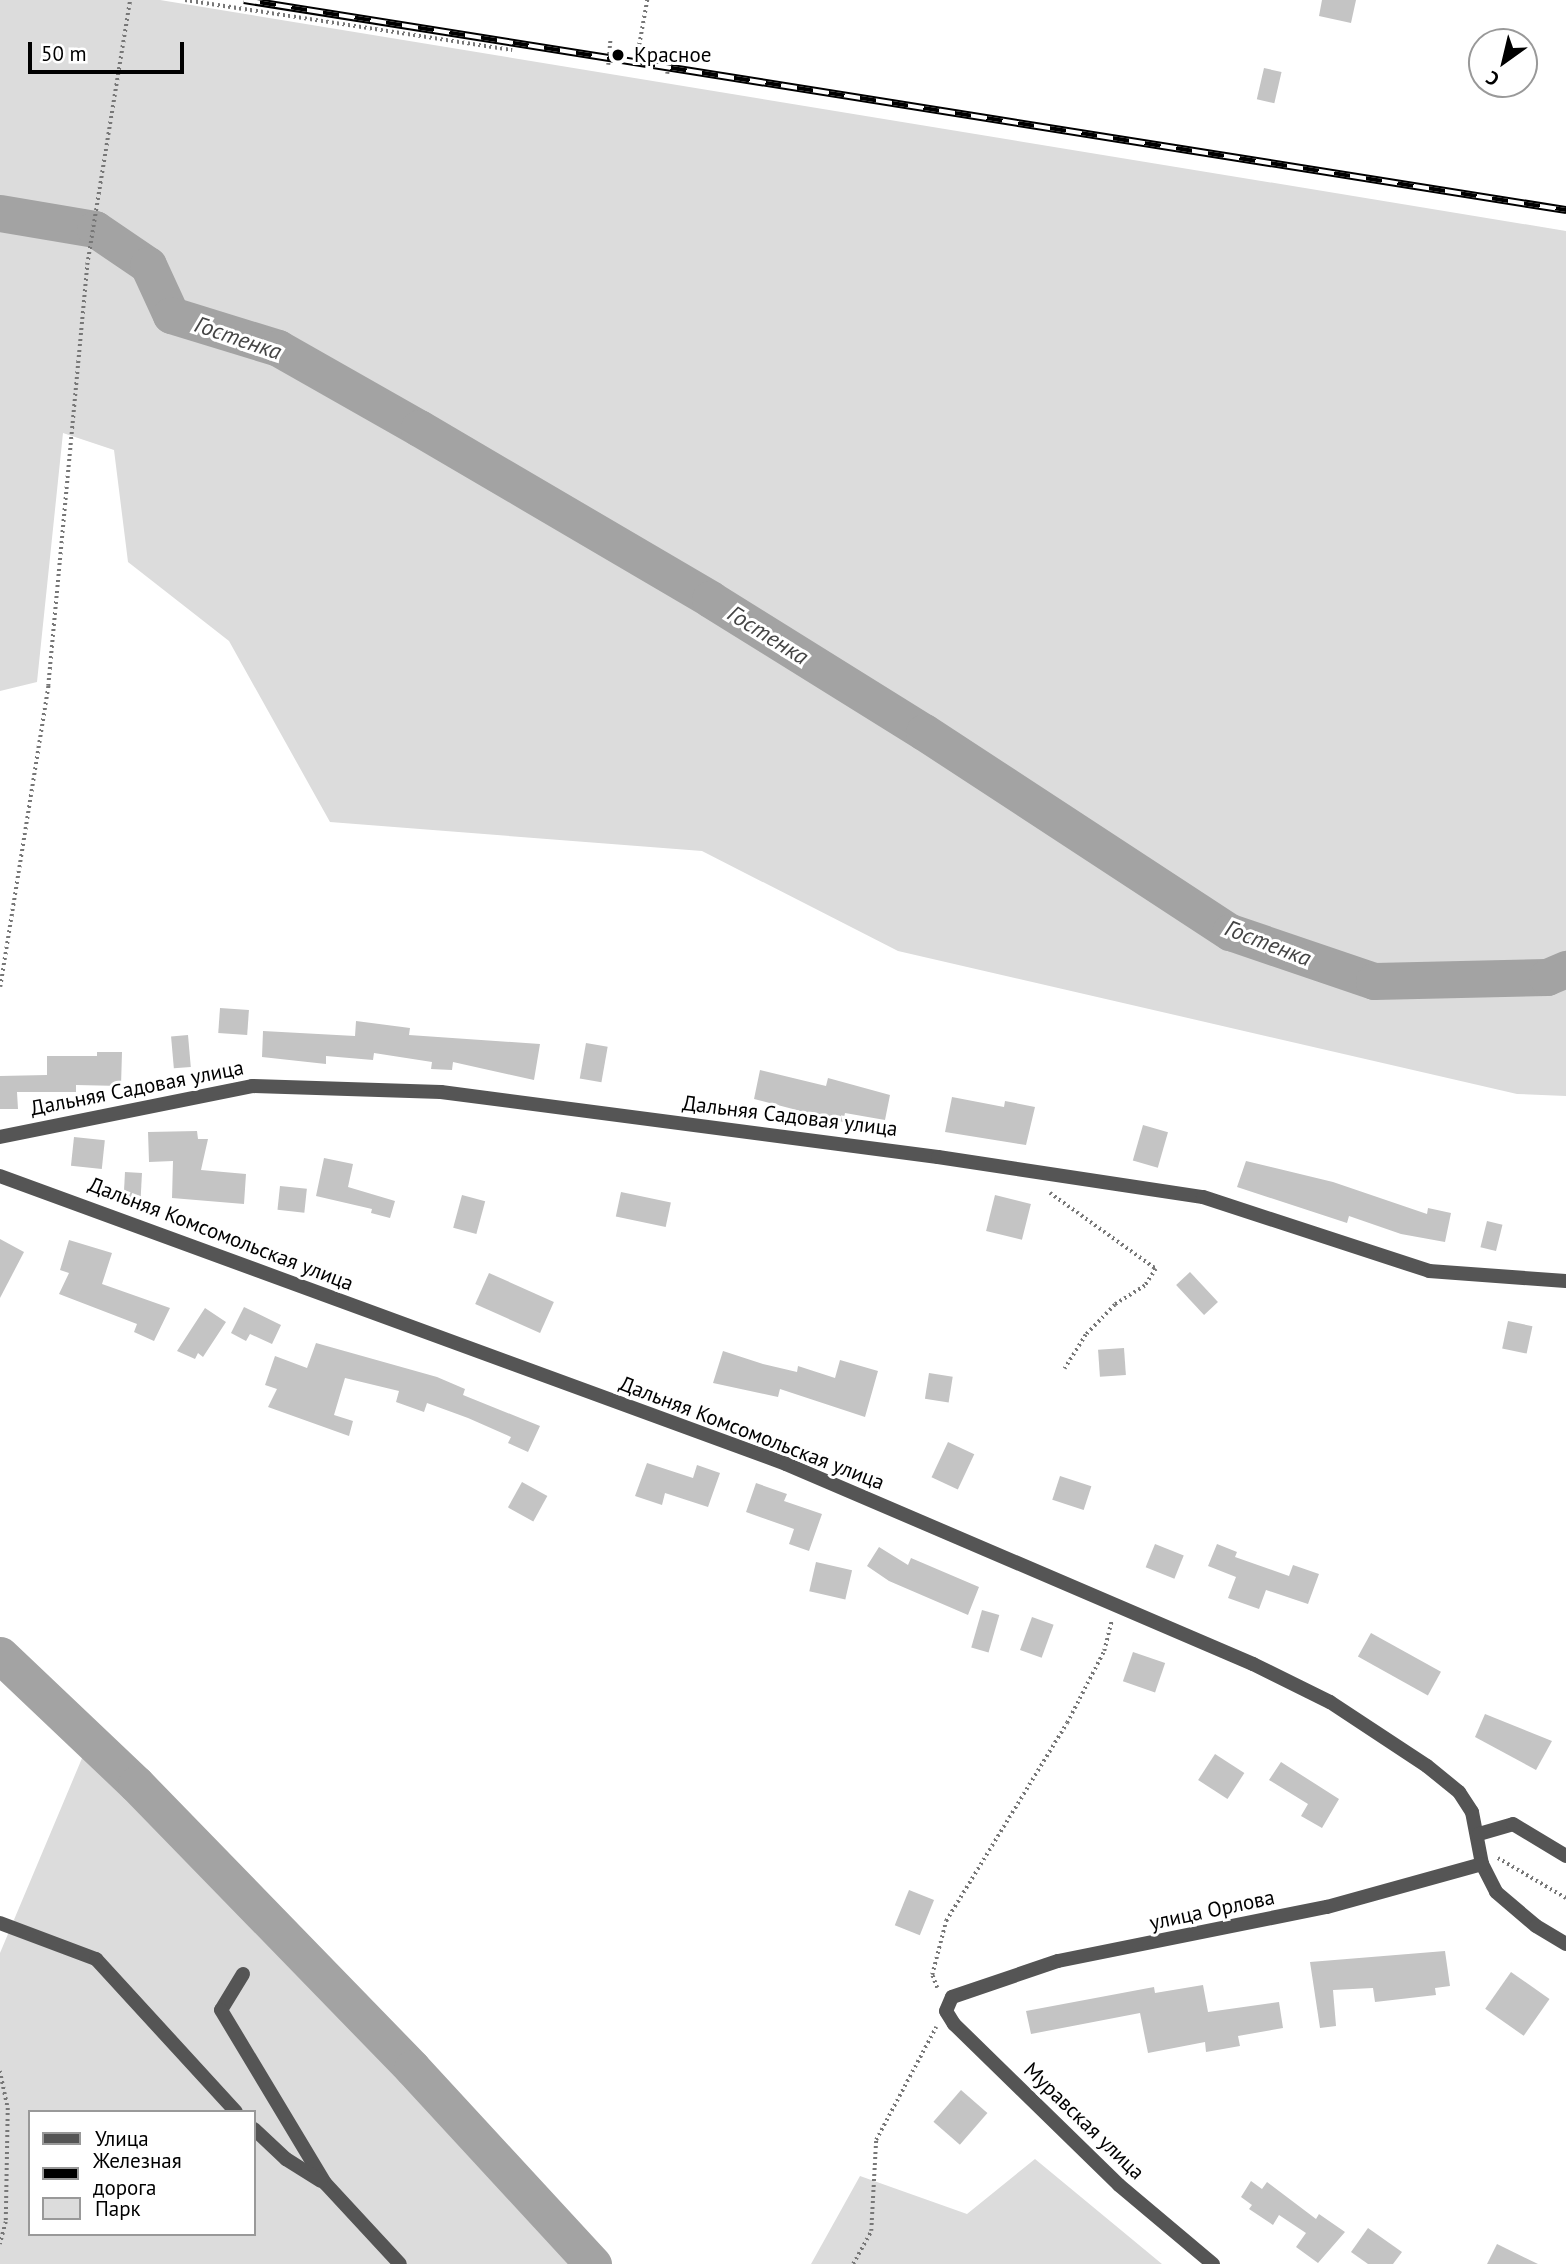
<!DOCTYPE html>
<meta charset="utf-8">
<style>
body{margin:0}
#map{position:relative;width:1566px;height:2264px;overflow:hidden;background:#fff;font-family:"PT Sans",sans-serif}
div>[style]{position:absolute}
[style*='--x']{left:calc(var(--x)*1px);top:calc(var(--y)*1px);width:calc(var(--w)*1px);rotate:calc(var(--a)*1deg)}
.green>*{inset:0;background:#dcdcdc}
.river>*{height:37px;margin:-18.5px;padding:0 18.5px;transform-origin:18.5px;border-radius:18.5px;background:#a3a3a3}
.building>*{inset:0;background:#c4c4c4;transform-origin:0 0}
.path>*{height:3.5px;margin-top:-1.75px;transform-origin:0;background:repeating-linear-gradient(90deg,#777 0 2px,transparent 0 5.5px)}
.minor>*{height:14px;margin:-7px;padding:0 7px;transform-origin:7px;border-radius:7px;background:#555}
.rail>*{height:8px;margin-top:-4px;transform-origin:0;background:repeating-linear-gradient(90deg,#fff 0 16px,#000 0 32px);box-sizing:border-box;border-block:2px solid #000}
.dots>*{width:19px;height:19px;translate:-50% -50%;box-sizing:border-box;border:4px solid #fff;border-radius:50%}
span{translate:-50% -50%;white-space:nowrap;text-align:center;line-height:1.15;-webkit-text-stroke:6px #fff;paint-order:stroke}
.poi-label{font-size:21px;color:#000}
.left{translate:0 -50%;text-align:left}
.street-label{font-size:21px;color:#000}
.water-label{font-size:23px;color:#444;font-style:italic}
.legend{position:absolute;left:28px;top:2110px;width:228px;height:126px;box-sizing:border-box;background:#fff;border:2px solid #999;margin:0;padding:9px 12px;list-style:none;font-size:21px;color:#000}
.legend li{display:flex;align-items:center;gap:14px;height:35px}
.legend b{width:35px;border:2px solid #999}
.north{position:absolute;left:1468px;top:28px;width:70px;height:70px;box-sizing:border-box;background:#fff;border:2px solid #999;border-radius:50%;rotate:214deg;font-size:19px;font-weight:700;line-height:28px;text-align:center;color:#000}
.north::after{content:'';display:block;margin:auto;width:24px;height:32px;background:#000;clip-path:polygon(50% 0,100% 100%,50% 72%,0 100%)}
.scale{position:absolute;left:28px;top:42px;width:156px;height:32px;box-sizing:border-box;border:4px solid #000;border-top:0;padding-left:9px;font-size:21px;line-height:24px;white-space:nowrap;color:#000;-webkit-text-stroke:5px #fff;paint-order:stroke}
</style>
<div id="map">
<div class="green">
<i style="clip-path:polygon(0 0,160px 0,1566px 231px,1566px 1096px,1517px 1094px,898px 951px,702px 851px,330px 822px,229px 641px,128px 562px,114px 450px,63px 433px,37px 682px,0 691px)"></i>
<i style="clip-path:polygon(evenodd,88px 1744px,596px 2264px,0 2264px,0 1953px,88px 1744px,30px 2112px,254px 2112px,254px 2234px,30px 2234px,30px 2112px)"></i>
<i style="clip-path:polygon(1035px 2159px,1162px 2264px,811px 2264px,860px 2176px,967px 2214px)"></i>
</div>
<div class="river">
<i style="--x:0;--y:213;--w:96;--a:9.6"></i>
<i style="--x:95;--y:229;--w:64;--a:34.2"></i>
<i style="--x:148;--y:265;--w:55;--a:65.3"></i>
<i style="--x:171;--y:315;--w:112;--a:17.1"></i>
<i style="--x:278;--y:348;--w:162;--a:29.6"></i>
<i style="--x:419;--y:428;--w:338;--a:30.4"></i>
<i style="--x:710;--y:599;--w:252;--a:31.9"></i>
<i style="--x:924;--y:732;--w:366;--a:33.2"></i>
<i style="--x:1230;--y:932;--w:152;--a:18.8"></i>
<i style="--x:1374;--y:981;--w:173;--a:-1.3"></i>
<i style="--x:1547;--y:977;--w:21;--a:-23"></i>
<i style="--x:0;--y:1655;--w:187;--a:43.5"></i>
<i style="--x:136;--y:1784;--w:396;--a:45.8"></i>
<i style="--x:412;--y:2068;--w:267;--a:47.3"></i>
</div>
<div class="building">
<i style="clip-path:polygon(1322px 0,1356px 0,1351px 23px,1319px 16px)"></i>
<i style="left:1264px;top:68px;width:18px;height:32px;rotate:13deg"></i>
<i style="left:220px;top:1008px;width:29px;height:25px;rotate:4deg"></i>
<i style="clip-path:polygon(356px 1021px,410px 1028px,409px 1035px,540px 1044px,534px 1080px,453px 1062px,452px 1070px,431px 1069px,432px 1062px,374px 1053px,373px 1060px,326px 1056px,326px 1064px,262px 1057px,263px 1031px,355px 1036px)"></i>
<i style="left:188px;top:1035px;width:32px;height:17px;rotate:85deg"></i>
<i style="left:586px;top:1043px;width:22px;height:36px;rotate:10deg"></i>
<i style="clip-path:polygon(97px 1052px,122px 1052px,121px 1086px,76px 1085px,76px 1092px,17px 1092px,18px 1109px,0 1109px,0 1076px,47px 1075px,47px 1056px,97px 1056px)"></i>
<i style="clip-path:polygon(760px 1070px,826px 1086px,828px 1078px,890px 1095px,885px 1120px,845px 1113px,843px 1122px,754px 1099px)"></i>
<i style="clip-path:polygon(952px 1097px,1004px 1107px,1005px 1101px,1035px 1107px,1026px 1145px,945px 1132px)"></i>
<i style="left:1143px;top:1125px;width:26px;height:37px;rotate:16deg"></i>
<i style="clip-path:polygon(197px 1131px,198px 1139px,208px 1139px,201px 1170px,246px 1174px,244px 1204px,172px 1198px,173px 1161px,149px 1162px,148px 1132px)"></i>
<i style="left:74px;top:1137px;width:31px;height:29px;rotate:6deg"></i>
<i style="clip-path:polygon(324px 1158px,353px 1164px,348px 1187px,395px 1201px,390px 1218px,371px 1213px,372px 1209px,316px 1196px)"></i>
<i style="clip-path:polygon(1246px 1161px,1333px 1182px,1427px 1214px,1428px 1208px,1451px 1213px,1445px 1242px,1401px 1234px,1349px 1216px,1347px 1223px,1237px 1187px)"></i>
<i style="left:125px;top:1172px;width:17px;height:26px;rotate:3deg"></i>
<i style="left:280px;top:1186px;width:27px;height:24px;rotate:6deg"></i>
<i style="left:621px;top:1192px;width:51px;height:25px;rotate:12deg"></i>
<i style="left:462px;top:1195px;width:24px;height:34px;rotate:15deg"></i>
<i style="left:995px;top:1195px;width:37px;height:37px;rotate:14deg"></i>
<i style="left:1487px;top:1221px;width:16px;height:27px;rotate:14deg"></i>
<i style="clip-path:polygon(0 1239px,24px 1252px,0 1298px)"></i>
<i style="clip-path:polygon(69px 1240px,112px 1253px,102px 1284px,170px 1308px,154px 1341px,134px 1332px,137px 1324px,59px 1294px,69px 1273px,60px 1270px)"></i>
<i style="left:1190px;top:1272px;width:41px;height:19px;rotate:47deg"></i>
<i style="left:489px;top:1273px;width:71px;height:34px;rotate:24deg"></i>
<i style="clip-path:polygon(244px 1307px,281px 1325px,272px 1344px,250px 1334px,246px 1341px,231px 1333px)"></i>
<i style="clip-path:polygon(205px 1308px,226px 1322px,203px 1357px,198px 1353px,195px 1359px,177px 1351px)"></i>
<i style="left:1508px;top:1321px;width:25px;height:28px;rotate:12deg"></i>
<i style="clip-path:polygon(316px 1343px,437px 1377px,465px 1389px,463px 1395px,540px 1426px,528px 1452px,508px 1443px,511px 1437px,468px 1418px,427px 1403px,424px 1412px,396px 1402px,399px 1391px,345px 1378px,334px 1415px,353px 1421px,349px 1436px,268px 1407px,277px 1389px,265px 1385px,275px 1356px,307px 1368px)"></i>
<i style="left:1124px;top:1348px;width:27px;height:26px;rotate:86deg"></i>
<i style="clip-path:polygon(723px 1351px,763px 1364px,797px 1372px,798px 1366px,835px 1378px,840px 1360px,878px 1371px,865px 1417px,780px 1389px,778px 1397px,713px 1383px)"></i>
<i style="left:929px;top:1373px;width:24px;height:26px;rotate:9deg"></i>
<i style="left:948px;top:1442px;width:29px;height:39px;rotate:25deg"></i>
<i style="clip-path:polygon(647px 1463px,693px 1478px,697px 1465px,720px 1473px,708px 1507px,665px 1493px,662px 1505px,635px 1496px)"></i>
<i style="left:1060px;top:1476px;width:33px;height:25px;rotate:18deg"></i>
<i style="left:522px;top:1482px;width:29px;height:29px;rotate:29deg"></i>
<i style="clip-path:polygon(756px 1483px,787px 1494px,784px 1501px,822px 1514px,809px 1551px,789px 1544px,794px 1529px,746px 1512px)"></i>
<i style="left:1155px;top:1544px;width:31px;height:25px;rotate:22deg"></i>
<i style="clip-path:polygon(1217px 1544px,1237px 1552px,1235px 1557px,1289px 1576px,1293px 1565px,1319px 1574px,1308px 1604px,1266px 1590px,1259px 1609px,1228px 1598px,1236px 1577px,1208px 1566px)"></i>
<i style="clip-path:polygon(879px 1547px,908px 1565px,911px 1558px,979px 1587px,968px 1615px,889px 1581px,867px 1566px)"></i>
<i style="left:816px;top:1562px;width:37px;height:30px;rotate:13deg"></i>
<i style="left:982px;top:1610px;width:18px;height:39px;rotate:16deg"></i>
<i style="left:1032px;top:1617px;width:23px;height:35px;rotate:20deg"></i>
<i style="left:1371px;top:1633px;width:80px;height:27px;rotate:29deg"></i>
<i style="left:1133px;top:1652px;width:34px;height:31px;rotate:19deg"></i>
<i style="clip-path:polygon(1485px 1714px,1552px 1741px,1536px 1770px,1475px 1737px)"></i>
<i style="left:1215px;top:1754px;width:35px;height:31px;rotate:33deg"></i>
<i style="clip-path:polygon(1281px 1762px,1339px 1799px,1322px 1828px,1301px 1816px,1308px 1804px,1269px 1780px)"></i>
<i style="left:909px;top:1890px;width:27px;height:38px;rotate:22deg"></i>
<i style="clip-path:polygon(1445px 1951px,1450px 1986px,1435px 1988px,1436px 1995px,1375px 2002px,1373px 1988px,1333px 1990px,1336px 2026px,1320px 2028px,1310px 1962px)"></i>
<i style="left:1511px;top:1972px;width:47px;height:45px;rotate:35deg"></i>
<i style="clip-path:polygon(1203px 1985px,1208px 2012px,1279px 2002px,1283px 2028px,1238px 2036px,1240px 2046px,1206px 2052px,1205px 2042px,1148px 2053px,1140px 2013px,1031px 2034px,1026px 2011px,1154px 1987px,1155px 1993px)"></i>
<i style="left:961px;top:2090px;width:35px;height:42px;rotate:41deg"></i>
<i style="clip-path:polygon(1251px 2181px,1262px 2189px,1267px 2182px,1316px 2219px,1319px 2214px,1345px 2232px,1318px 2263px,1296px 2247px,1306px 2233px,1279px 2215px,1273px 2225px,1249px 2209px,1252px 2205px,1241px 2197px)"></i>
<i style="clip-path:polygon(1368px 2228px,1402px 2252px,1393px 2264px,1368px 2264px,1351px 2252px)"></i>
<i style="clip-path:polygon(1497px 2244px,1538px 2264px,1487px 2264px)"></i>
</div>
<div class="path">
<i style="--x:185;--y:0;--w:331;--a:8.7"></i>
<i style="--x:639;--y:45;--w:46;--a:-79.9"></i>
<i style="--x:608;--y:65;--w:25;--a:-85"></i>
<i style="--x:667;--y:74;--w:24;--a:-83"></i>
<i style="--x:0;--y:987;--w:305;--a:-80.9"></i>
<i style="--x:48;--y:686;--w:423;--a:-84.7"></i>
<i style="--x:87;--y:265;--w:268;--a:-80.8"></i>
<i style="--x:1050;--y:1193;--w:130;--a:35.6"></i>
<i style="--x:1156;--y:1269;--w:20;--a:123"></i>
<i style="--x:1145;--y:1286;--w:36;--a:148"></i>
<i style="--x:1115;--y:1305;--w:42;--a:134"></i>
<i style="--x:1086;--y:1335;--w:40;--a:122"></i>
<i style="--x:1498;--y:1858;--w:79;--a:30.5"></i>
<i style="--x:937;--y:1988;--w:14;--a:-111"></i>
<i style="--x:932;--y:1975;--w:56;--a:-75.5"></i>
<i style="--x:946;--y:1921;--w:232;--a:-58.6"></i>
<i style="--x:1067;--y:1723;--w:81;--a:-62.8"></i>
<i style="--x:1104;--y:1651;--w:30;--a:-76"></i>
<i style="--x:0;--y:2071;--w:38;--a:78"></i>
<i style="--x:8;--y:2108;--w:114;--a:91"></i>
<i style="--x:6;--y:2222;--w:23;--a:105"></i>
<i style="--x:853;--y:2264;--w:38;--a:-61"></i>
<i style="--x:871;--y:2231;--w:91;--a:-86.9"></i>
<i style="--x:876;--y:2140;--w:128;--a:-62"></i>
</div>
<div class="minor">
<i style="--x:0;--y:1137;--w:257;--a:-11.4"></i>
<i style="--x:252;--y:1086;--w:189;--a:1.8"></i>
<i style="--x:441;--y:1092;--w:501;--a:7.45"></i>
<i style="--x:938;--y:1157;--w:268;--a:8.6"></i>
<i style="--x:1203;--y:1197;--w:238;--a:18.1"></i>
<i style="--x:1429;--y:1271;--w:137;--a:4.2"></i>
<i style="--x:0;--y:1176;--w:837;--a:20.12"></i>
<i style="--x:786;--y:1464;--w:508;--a:23.18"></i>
<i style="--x:1253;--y:1664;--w:86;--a:26.3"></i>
<i style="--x:1330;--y:1702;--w:116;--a:33.4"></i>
<i style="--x:1427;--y:1766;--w:41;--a:39.1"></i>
<i style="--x:1459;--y:1792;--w:24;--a:57"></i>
<i style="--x:1472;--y:1812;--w:53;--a:79.1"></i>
<i style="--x:1482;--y:1864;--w:31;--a:63"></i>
<i style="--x:1496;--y:1892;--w:52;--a:40.4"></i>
<i style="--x:1536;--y:1926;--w:35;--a:31"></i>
<i style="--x:1479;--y:1834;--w:35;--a:-16"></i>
<i style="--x:1513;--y:1824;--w:62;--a:31.1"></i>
<i style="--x:0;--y:1923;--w:103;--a:20.6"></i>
<i style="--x:96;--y:1959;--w:207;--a:47.5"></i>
<i style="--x:243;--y:1974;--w:42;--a:121.4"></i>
<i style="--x:221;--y:2010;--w:202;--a:59"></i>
<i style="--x:325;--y:2183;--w:110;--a:47.2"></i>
<i style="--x:254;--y:2129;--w:44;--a:43.2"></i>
<i style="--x:286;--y:2159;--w:41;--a:32.2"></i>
<i style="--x:1213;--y:2264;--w:123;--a:-140"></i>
<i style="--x:1119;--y:2185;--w:231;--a:-135.7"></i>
<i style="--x:954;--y:2024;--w:15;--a:-122"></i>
<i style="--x:946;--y:2011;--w:15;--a:-67"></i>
<i style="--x:952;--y:1997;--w:112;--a:-18.8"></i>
<i style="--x:1058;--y:1961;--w:274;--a:-11.4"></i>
<i style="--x:1327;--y:1907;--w:161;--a:-15.5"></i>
</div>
<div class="rail">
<i style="--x:244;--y:0;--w:1339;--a:9.03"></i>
</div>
<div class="dots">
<i style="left:618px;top:55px;background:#000"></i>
</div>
<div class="poi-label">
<span class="left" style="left:634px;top:55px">Красное</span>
</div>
<div class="street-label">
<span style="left:137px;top:1088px;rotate:-11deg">Дальняя Садовая улица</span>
<span style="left:790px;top:1116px;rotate:7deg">Дальняя Садовая улица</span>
<span style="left:221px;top:1234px;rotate:21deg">Дальняя Комсомольская улица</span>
<span style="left:752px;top:1433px;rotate:21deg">Дальняя Комсомольская улица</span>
<span style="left:1212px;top:1910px;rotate:-12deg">улица Орлова</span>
<span style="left:1084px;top:2121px;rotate:44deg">Муравская улица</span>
</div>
<div class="water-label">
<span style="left:238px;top:338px;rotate:19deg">Гостенка</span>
<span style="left:768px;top:635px;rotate:32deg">Гостенка</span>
<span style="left:1268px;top:943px;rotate:21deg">Гостенка</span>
</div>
<ul class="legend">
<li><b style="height:9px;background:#555"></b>Улица</li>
<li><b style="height:9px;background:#000"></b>Железная дорога</li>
<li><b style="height:19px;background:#dcdcdc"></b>Парк</li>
</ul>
<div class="north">С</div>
<div class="scale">50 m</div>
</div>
